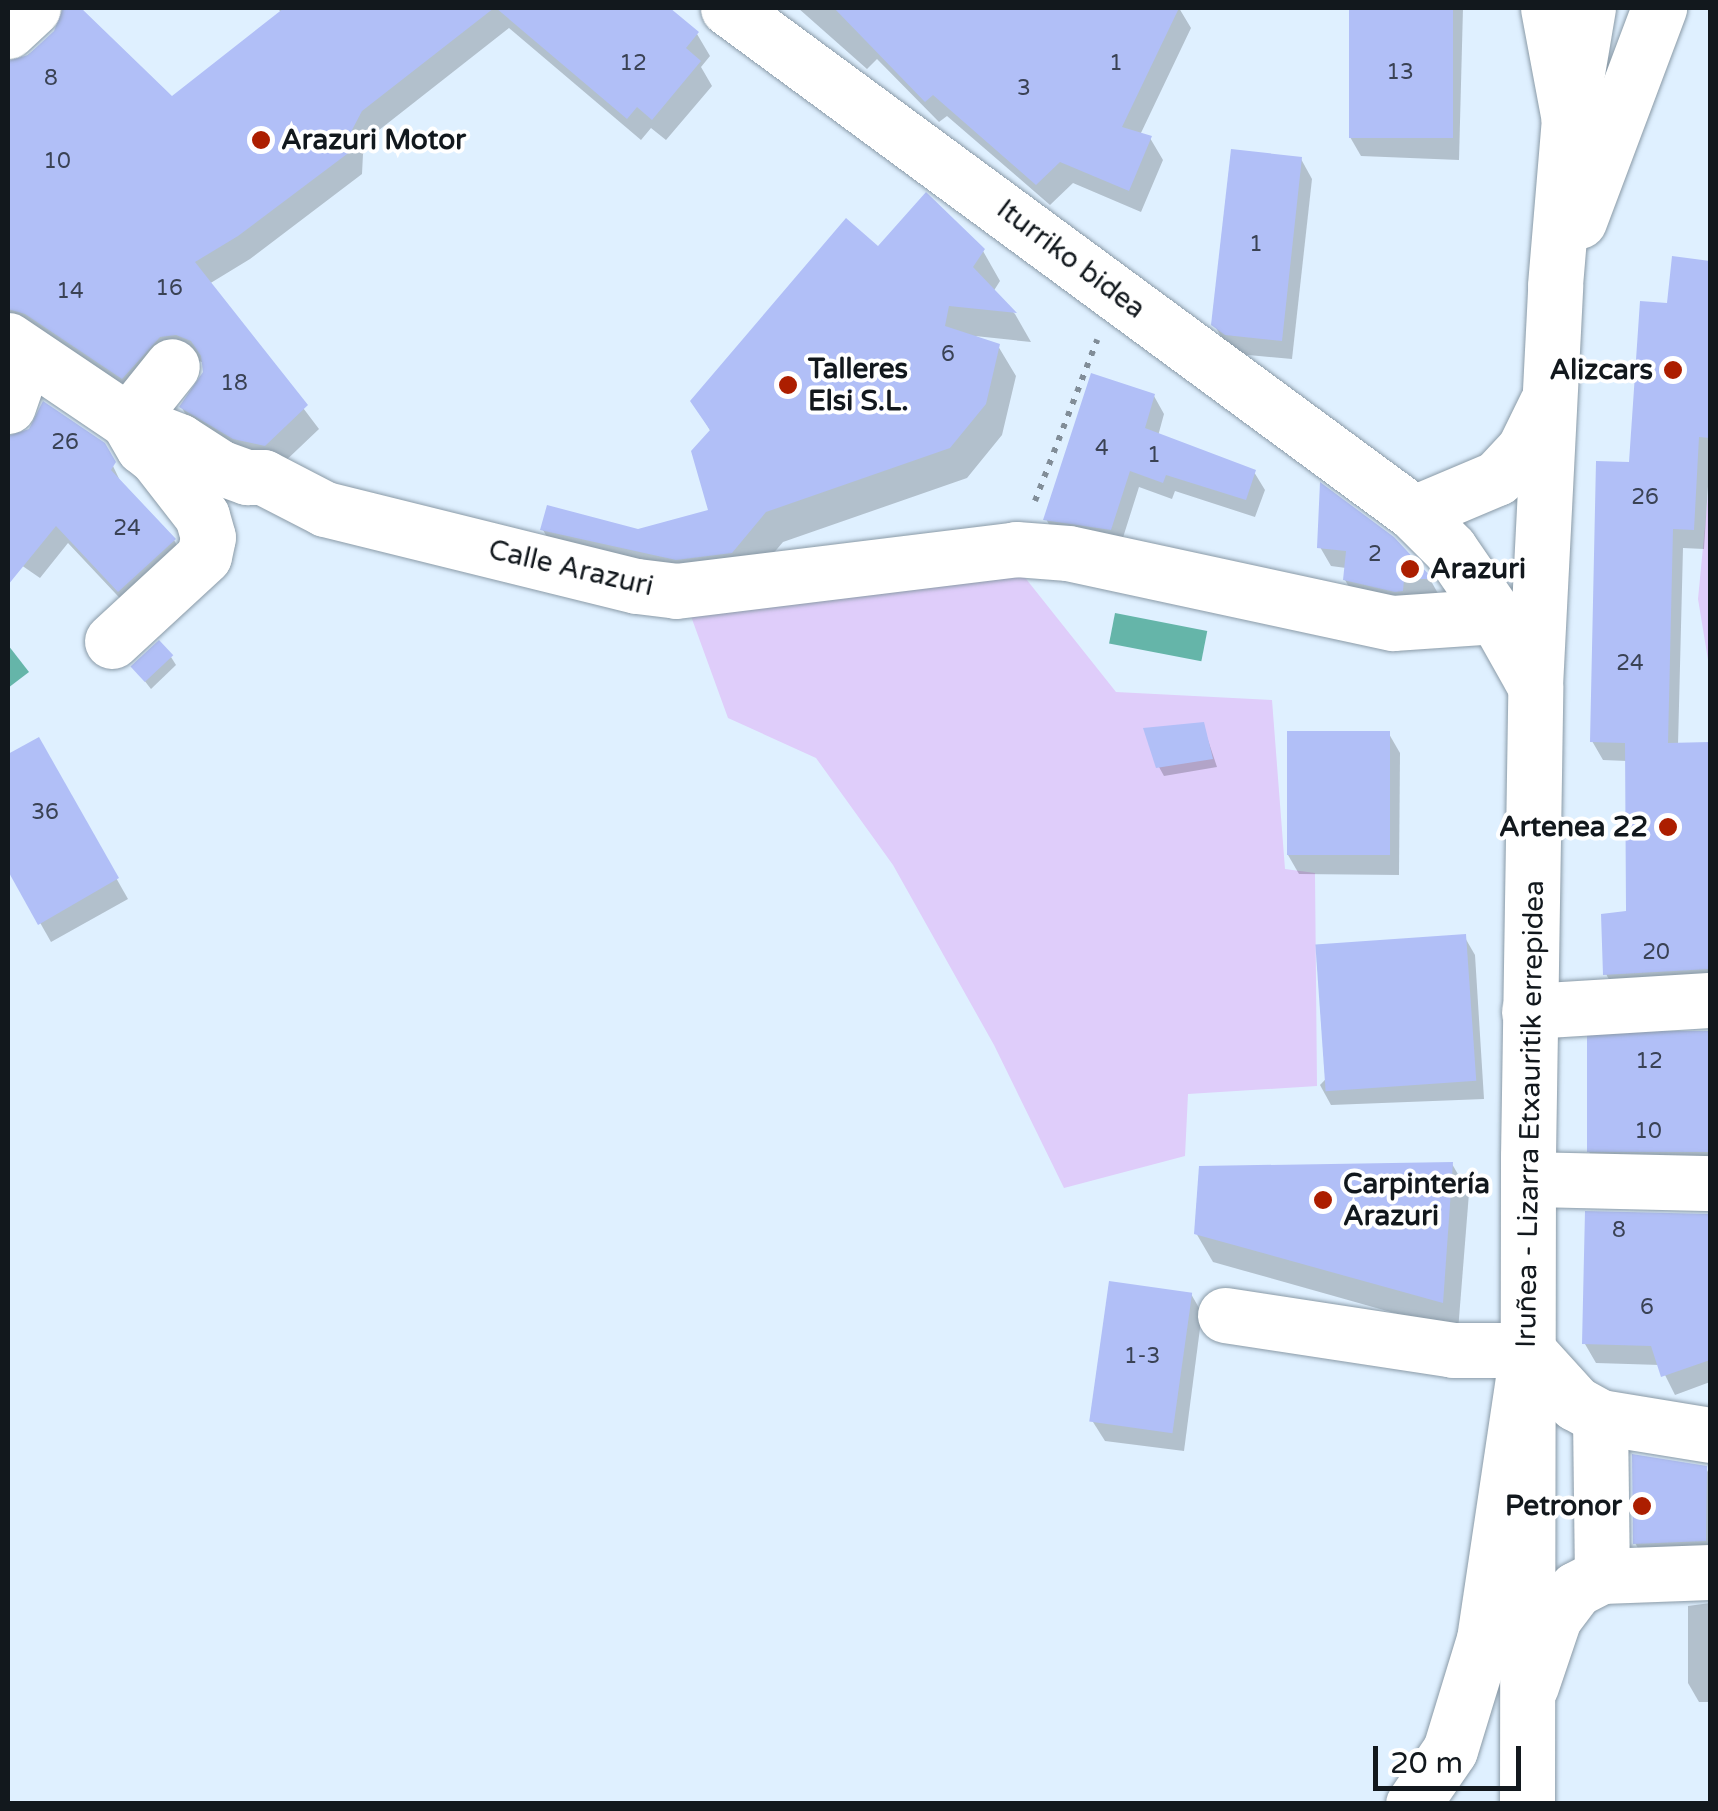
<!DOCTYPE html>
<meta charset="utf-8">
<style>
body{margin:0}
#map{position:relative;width:1718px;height:1811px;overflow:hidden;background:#dff0ff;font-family:"Varela Round",sans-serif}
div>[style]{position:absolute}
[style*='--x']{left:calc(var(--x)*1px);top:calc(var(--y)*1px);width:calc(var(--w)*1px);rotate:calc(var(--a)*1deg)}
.green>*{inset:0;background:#dfcdfa}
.water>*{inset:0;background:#65b5a9;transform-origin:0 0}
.shadow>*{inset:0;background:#0003}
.building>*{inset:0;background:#b1bff7;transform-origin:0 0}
.path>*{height:6px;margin-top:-3px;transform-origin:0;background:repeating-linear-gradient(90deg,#818d98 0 5px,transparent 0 13px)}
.roads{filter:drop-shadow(0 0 2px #8a9aa7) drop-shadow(0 0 2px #8a9aa7)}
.minor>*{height:55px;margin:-27.5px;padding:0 27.5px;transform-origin:27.5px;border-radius:27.5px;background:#fff}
.major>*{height:55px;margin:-27.5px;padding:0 27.5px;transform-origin:27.5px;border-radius:27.5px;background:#fff}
.highway>*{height:55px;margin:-27.5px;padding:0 27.5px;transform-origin:27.5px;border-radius:27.5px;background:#fff}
.dots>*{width:28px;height:28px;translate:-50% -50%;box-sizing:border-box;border:5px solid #fff;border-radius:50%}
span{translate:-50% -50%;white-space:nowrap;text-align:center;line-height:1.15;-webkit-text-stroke:8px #fff;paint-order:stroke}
.number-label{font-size:22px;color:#3a4254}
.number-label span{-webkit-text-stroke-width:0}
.poi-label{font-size:28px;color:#12181d;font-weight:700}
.left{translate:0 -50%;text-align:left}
.right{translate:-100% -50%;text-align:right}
.street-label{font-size:28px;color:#12181d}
.frame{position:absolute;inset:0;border:10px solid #12181d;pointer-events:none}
.scale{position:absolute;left:1373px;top:1746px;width:148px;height:45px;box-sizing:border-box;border:5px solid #12181d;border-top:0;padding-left:12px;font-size:30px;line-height:35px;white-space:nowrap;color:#12181d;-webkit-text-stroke:8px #fff;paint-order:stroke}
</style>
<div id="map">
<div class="green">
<i style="clip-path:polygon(1710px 474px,1710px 672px,1698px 599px)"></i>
<i style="clip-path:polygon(1019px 570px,1116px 692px,1272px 700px,1285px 869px,1315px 873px,1317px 1086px,1188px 1094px,1185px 1156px,1064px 1188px,994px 1045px,893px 865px,816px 758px,728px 718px,688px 608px)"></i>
</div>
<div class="water">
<i style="left:1115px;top:613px;width:94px;height:31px;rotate:11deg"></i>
<i style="clip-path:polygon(8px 645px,29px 672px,8px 688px)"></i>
</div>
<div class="shadow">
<i style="clip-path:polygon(67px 8px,77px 8px,172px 99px,281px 13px,278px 8px,667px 8px,697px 34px,710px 56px,701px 67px,712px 86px,666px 140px,651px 128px,641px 140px,509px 28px,374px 134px,363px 154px,362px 174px,250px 259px,209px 284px,319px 429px,278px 468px,195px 430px,182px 408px,205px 372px,204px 363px,190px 357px,135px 400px,8px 328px,8px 63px,16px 64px,56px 33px)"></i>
<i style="clip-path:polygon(798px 8px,1179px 8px,1191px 28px,1140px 135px,1150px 138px,1163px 160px,1141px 212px,1073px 183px,1050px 205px,947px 116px,939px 122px,877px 59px,867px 69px)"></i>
<i style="clip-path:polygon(1352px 8px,1463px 8px,1459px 160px,1361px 156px,1350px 137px)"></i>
<i style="clip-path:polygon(1301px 159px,1312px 179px,1292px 359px,1238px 354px,1226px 344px,1214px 325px)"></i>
<i style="clip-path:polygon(878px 250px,983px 251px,1000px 281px,993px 292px,1015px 314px,1031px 342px,975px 336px,998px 346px,1016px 376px,1002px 435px,967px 478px,783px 542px,749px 582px,560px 560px,543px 530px,638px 531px,711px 512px,711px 432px,693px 401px)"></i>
<i style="clip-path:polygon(1674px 259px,1710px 263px,1710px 455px,1704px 549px,1683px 548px,1678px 745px,1710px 744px,1710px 988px,1617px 994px,1606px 974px,1628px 913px,1627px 761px,1603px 760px,1592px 741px,1631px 465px,1669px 305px)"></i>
<i style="clip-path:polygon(1154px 396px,1164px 414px,1158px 436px,1254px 472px,1265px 490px,1255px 517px,1175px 491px,1172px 499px,1139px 487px,1120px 547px,1056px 537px,1046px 519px)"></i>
<i style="clip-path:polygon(8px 439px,103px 445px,123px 487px,174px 540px,185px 559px,131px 610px,68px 543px,40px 578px,8px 556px)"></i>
<i style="clip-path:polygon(1392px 539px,1431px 581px,1440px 597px,1356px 599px,1345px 580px,1346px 568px,1331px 566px,1320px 547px)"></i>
<i style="clip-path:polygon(171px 657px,176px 665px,151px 689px,133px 666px)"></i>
<i style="clip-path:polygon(1203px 725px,1217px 767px,1164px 776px,1159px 767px)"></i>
<i style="clip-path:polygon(1389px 734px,1400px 753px,1399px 875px,1299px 874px,1288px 855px)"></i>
<i style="clip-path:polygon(38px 740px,128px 899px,51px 942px,8px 866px,8px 757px)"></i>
<i style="clip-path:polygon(1464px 936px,1475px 955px,1484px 1099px,1331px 1105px,1320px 1085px)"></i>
<i style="clip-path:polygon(1710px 1034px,1710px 1170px,1598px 1168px,1587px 1148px,1590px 1041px)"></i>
<i style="clip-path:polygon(1452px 1164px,1469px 1193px,1458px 1331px,1213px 1262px,1196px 1233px)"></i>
<i style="clip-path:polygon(1587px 1214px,1710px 1217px,1710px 1382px,1675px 1395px,1660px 1365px,1596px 1363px,1585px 1344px)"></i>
<i style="clip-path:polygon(1191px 1294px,1202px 1313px,1184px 1451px,1105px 1441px,1093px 1422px)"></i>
<i style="clip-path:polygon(1706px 1468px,1710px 1476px,1710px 1570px,1652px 1572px,1635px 1543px)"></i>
<i style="clip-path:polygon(1710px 1603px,1710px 1702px,1699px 1702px,1688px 1683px,1688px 1606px)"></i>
</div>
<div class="building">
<i style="clip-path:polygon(63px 8px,81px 8px,172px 96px,284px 8px,494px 8px,362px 111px,352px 130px,351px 151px,238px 236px,195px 262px,308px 405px,265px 446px,233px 439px,179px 407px,203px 372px,201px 356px,191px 341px,176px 335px,160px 337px,122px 379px,25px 314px,8px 309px,8px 61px,28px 55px,54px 31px)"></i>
<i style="clip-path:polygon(496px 8px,670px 8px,699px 32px,686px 48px,701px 61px,652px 120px,637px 107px,627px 119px)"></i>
<i style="clip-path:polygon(834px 8px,1179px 8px,1122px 127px,1152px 136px,1129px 191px,1060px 162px,1036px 185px,933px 95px,925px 102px)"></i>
<i style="left:1349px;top:8px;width:104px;height:130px"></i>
<i style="clip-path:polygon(1231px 149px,1302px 157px,1282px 341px,1225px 335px,1211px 325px)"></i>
<i style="clip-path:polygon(926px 192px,985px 249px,973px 267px,1017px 313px,949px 306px,945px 326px,1000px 344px,986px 404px,950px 448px,766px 512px,732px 553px,676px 560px,540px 530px,547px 505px,638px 529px,708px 510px,691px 451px,710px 430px,690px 401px,846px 218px,878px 246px)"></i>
<i style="clip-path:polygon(1672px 256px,1710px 261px,1710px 438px,1699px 437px,1694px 530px,1673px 529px,1668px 743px,1710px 742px,1710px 969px,1603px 975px,1601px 914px,1626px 911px,1625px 743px,1590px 742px,1596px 461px,1629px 462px,1640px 301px,1667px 303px)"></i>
<i style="clip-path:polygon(1091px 373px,1155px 394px,1145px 428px,1256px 470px,1246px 500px,1166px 475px,1163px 483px,1130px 471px,1111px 530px,1043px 520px)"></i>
<i style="clip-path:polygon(43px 401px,105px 443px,116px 462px,111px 470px,176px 539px,118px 592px,56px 526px,8px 585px,8px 436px,29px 429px)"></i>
<i style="clip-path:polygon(1320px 482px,1394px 537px,1433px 579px,1404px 579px,1403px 591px,1395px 592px,1343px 580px,1346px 551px,1317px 548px)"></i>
<i style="left:159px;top:640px;width:21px;height:39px;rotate:47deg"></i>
<i style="clip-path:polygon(1204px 722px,1213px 759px,1156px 768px,1143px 728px)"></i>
<i style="left:1287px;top:731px;width:103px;height:124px"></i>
<i style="clip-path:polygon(39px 737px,119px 878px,38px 925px,8px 871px,8px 754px)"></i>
<i style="left:1466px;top:934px;width:147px;height:151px;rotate:86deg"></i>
<i style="left:1710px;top:1031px;width:121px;height:123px;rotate:90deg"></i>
<i style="clip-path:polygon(1453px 1162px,1443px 1303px,1194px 1234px,1199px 1166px)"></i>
<i style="clip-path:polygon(1585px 1211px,1710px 1214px,1710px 1360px,1661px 1377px,1651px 1346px,1582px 1344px)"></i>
<i style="left:1109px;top:1281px;width:84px;height:142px;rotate:8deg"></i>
<i style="clip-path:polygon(1632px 1454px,1707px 1466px,1706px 1541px,1633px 1544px)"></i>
</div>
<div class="path">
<i style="--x:1035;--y:501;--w:173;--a:-68.9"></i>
</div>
<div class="roads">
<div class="minor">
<i style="--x:728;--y:8;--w:852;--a:36.36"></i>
<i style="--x:1548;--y:8;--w:114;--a:79.4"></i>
<i style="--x:8;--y:31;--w:34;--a:-43"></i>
<i style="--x:8;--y:340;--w:145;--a:34"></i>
<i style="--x:128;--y:421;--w:70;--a:-51.3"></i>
<i style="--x:8;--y:406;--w:55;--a:-70.9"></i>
<i style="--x:112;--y:641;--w:125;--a:-42.7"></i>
<i style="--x:204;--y:556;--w:19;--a:-78"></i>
<i style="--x:208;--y:537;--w:22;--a:-106"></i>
<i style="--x:202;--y:516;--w:75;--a:-127.9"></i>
<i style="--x:156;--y:457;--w:16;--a:-142"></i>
<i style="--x:143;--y:447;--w:30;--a:-120"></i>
<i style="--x:128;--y:421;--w:55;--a:21.4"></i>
<i style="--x:179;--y:441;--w:48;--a:33"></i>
<i style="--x:219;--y:467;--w:30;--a:20"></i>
<i style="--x:247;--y:477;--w:16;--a:0"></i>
<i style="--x:263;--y:477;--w:70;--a:27.3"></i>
<i style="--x:325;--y:509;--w:321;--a:13.9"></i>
<i style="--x:637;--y:586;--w:39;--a:7"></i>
<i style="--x:676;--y:591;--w:343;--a:-7"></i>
<i style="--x:1016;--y:549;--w:52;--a:4.4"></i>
<i style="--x:1068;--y:553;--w:332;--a:12.2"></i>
<i style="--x:1393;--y:623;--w:103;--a:-3.9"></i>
<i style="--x:1529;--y:1011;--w:181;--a:-3.5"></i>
<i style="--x:1529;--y:1179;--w:181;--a:1.3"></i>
<i style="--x:1225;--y:1315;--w:231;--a:8.7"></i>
<i style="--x:1453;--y:1350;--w:74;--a:0"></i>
<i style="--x:1527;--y:1350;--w:72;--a:47.8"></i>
<i style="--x:1575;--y:1403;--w:29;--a:29"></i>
<i style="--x:1600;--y:1417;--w:111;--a:9.3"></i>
<i style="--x:1600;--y:1417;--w:159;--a:89.3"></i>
<i style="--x:1531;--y:1686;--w:72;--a:-71.3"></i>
<i style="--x:1554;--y:1618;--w:36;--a:-53"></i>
<i style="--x:1576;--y:1589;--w:29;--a:-27"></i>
<i style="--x:1602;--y:1576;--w:108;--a:-2.1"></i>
</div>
<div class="major">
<i style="--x:1579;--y:221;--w:228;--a:-69.4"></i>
<i style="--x:1535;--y:686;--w:84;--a:-119.3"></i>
<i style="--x:1494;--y:613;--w:78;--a:-124.5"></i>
<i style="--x:1450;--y:549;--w:51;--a:-135"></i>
<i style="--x:1414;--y:513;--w:90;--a:-22.9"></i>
<i style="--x:1497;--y:478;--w:40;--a:-47"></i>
<i style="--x:1524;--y:449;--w:50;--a:-63.9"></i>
<i style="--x:1527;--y:1804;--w:647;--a:-89.91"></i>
<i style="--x:1528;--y:1157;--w:471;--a:-89.1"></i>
<i style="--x:1535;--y:686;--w:401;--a:-87.1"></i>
<i style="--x:1555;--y:285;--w:166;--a:-85.2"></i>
<i style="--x:1569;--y:120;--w:114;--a:-80.4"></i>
</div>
<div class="highway">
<i style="--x:1413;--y:1804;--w:65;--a:-55.6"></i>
<i style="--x:1450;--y:1750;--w:116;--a:-73"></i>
<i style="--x:1484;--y:1639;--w:292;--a:-81.5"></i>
</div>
</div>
<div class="dots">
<i style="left:261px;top:140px;background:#ac1e00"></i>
<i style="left:1673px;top:370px;background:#ac1e00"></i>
<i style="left:788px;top:385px;background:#ac1e00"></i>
<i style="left:1410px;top:569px;background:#ac1e00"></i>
<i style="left:1668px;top:827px;background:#ac1e00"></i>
<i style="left:1323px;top:1200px;background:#ac1e00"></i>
<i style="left:1642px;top:1506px;background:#ac1e00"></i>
</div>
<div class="number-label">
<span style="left:633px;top:64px">12</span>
<span style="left:1116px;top:64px">1</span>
<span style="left:1400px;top:73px">13</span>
<span style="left:51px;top:79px">8</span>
<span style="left:1024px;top:89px">3</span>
<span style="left:57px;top:162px">10</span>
<span style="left:1256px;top:245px">1</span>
<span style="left:169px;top:289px">16</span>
<span style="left:70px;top:292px">14</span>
<span style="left:948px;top:355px">6</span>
<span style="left:234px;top:384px">18</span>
<span style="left:65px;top:443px">26</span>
<span style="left:1102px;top:449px">4</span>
<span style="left:1154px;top:456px">1</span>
<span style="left:1645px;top:498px">26</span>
<span style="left:127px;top:529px">24</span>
<span style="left:1375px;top:555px">2</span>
<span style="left:1630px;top:664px">24</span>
<span style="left:45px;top:813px">36</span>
<span style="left:1656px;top:953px">20</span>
<span style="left:1649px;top:1062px">12</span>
<span style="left:1648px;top:1132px">10</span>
<span style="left:1619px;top:1231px">8</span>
<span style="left:1647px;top:1308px">6</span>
<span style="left:1142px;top:1357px">1-3</span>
</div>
<div class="poi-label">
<span class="left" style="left:281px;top:140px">Arazuri Motor</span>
<span class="left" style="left:808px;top:385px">Talleres<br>Elsi S.L.</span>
<span class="right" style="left:1653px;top:370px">Alizcars</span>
<span class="left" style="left:1430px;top:569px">Arazuri</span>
<span class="right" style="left:1648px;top:827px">Artenea 22</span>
<span class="left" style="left:1343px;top:1200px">Carpintería<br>Arazuri</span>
<span class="right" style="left:1622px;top:1506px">Petronor</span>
</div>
<div class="street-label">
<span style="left:1071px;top:259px;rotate:37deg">Iturriko bidea</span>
<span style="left:571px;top:568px;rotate:13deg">Calle Arazuri</span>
<span style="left:1530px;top:1114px;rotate:-89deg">Iruñea - Lizarra Etxauritik errepidea</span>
</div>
<div class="frame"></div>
<div class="scale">20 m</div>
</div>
